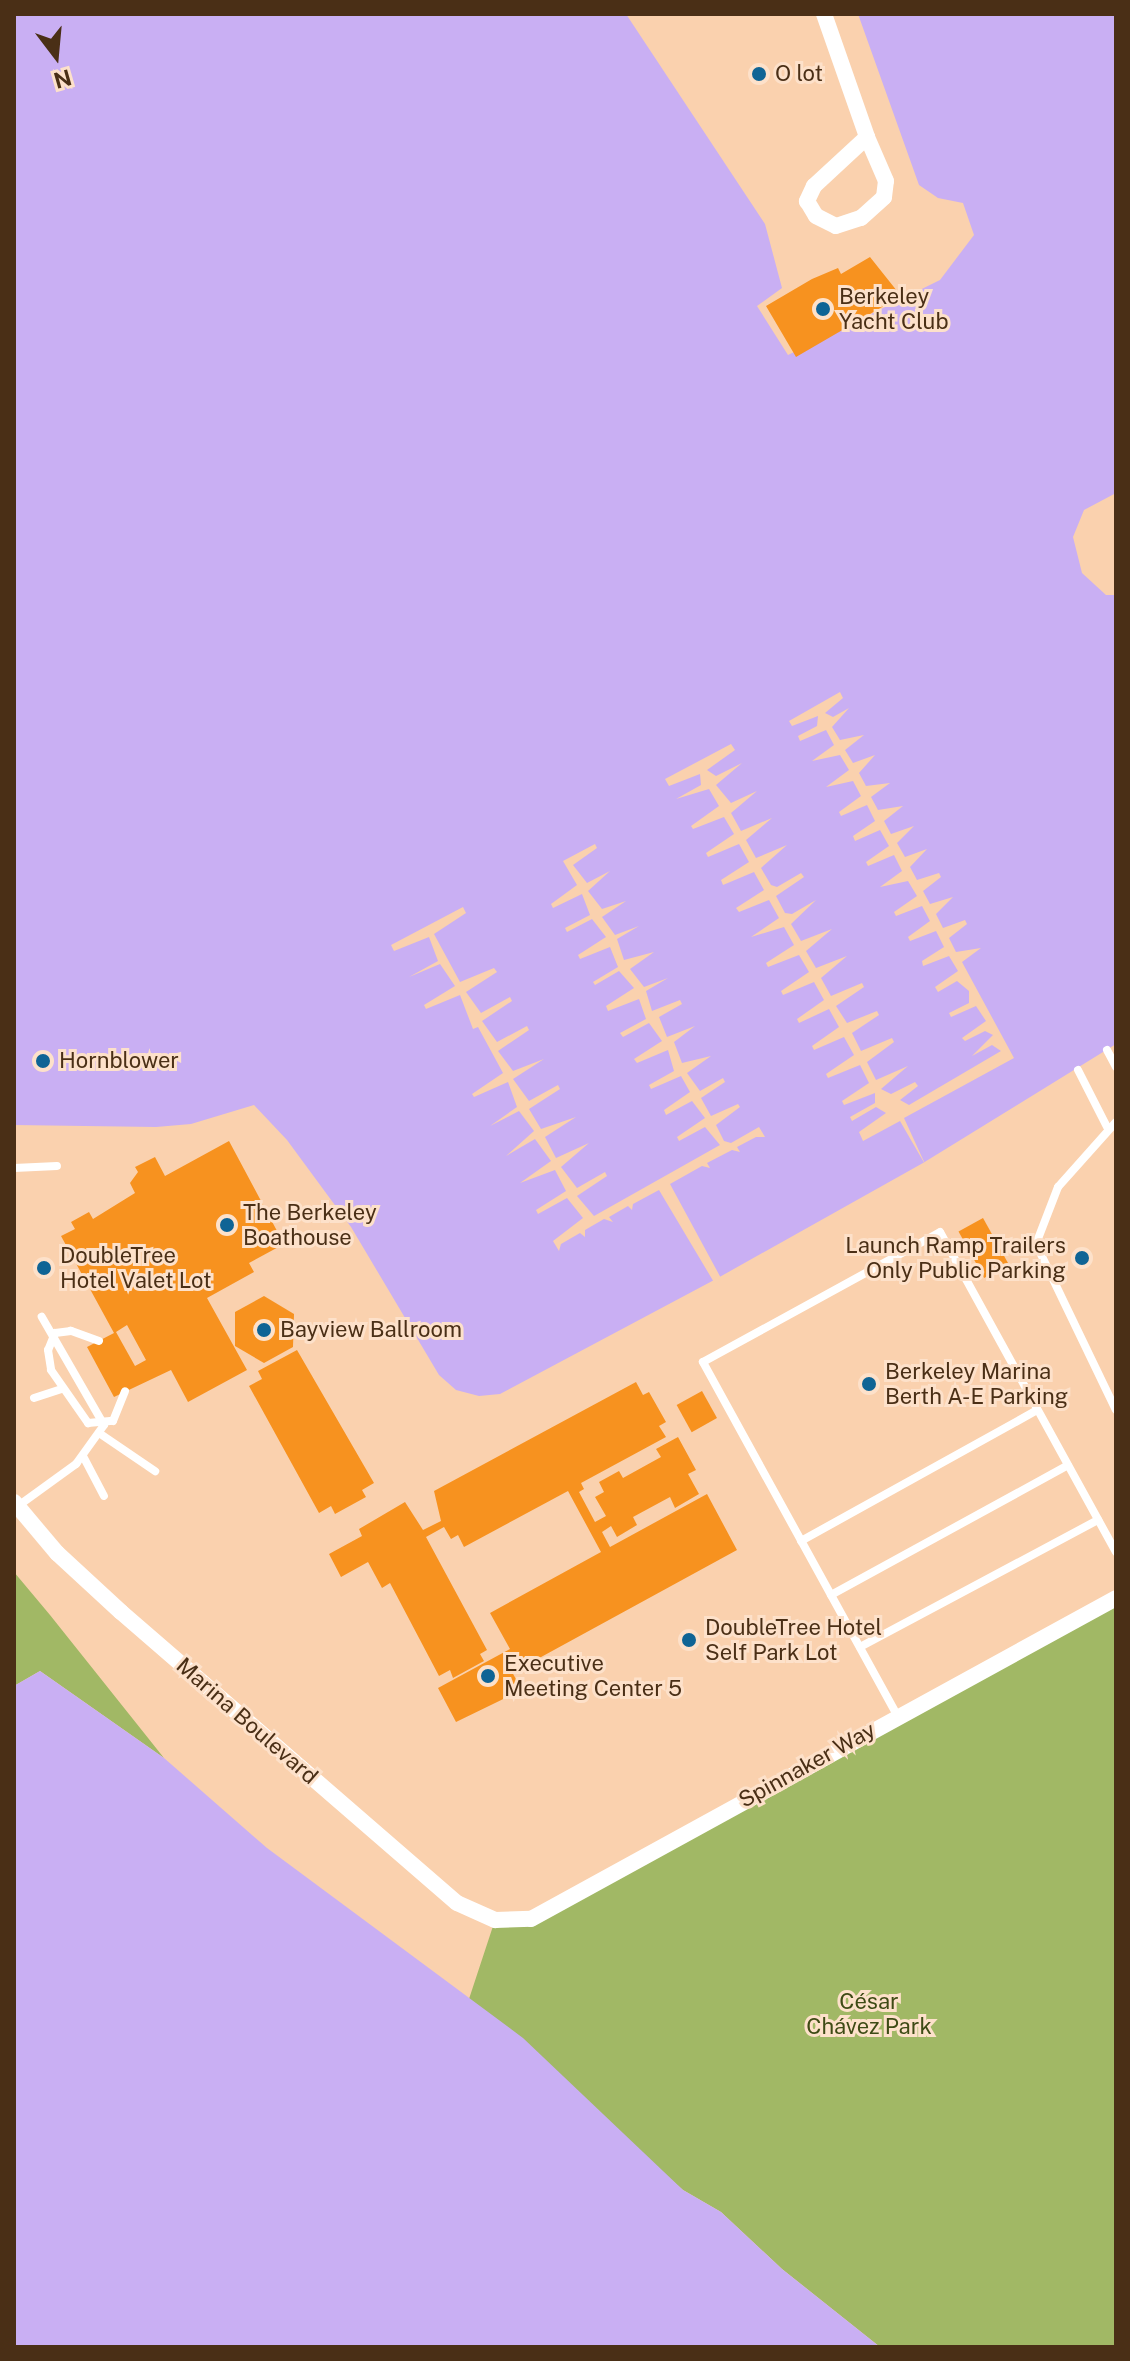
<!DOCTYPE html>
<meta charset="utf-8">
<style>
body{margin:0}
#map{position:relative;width:1130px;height:2361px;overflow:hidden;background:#fad1ae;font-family:"Public Sans",sans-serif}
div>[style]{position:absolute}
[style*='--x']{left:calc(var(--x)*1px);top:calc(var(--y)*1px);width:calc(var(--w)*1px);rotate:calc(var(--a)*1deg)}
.green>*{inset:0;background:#a1b865}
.water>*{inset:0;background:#c9aff3}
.pier>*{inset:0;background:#fad1ae}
.building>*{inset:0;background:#f7921f;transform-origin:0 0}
.service>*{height:8px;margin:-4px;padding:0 4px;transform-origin:4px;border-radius:4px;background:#fff}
.minor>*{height:16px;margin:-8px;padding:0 8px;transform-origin:8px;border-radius:8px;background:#fff}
.dots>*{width:22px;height:22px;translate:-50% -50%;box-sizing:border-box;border:4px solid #fde1ca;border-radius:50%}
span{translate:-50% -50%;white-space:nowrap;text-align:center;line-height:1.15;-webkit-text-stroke:6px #fde1ca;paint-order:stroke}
.poi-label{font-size:22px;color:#4a2f16}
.left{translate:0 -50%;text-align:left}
.right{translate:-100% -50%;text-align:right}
.street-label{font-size:22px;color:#4a2f16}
.park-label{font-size:22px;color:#3e4b15}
.frame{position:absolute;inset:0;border:16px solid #4a2f16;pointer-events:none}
.north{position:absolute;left:16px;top:16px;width:80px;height:80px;-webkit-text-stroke:6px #fde1ca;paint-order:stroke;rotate:164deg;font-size:22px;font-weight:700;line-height:32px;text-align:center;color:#4a2f16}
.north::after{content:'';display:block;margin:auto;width:28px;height:36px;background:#4a2f16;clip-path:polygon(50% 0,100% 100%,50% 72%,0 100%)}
</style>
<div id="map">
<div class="green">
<i style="clip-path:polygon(14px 1572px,50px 1615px,164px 1758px,40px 1671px,14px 1686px)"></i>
<i style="clip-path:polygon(1116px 1598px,1116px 2347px,880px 2347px,782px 2269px,721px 2212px,683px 2190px,468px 2002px,495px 1920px,531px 1919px)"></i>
</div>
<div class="water">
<i style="clip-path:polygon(14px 14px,626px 14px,765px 224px,782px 288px,757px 306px,788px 355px,940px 280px,974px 235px,963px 203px,938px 198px,919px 185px,858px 14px,1116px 14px,1116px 493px,1084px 510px,1073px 537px,1082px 573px,1106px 595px,1116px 595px,1116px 1044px,923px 1163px,716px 1279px,500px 1394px,479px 1396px,456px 1390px,439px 1375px,351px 1227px,287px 1140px,254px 1105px,191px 1124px,156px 1127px,14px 1125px)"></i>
<i style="clip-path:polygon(40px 1671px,164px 1758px,267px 1848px,523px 2038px,683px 2190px,721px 2212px,782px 2269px,880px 2347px,14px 2347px,14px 1686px)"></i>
</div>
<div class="pier">
<i style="clip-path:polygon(840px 692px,843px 698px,825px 713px,833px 717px,849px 708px,832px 727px,840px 740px,864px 735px,845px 750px,853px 763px,875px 755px,859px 773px,866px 786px,890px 783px,871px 797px,878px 810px,903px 806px,884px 821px,891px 834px,914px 826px,897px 843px,905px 857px,927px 849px,910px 867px,917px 880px,939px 873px,941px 877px,923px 891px,930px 904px,953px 897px,936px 914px,943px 928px,965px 920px,967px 924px,949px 938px,956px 952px,981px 948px,962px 962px,1014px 1058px,904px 1118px,926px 1166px,900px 1121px,863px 1141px,859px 1132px,886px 1113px,876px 1107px,852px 1121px,850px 1117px,875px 1103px,875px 1093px,844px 1105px,842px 1101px,869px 1083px,860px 1065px,828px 1078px,826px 1074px,854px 1055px,844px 1037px,814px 1050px,812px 1046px,839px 1027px,829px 1009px,799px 1023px,797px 1019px,824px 1000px,814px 982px,783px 995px,781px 991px,809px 972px,799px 955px,768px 967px,766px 963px,794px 945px,784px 927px,751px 937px,779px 918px,769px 900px,739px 912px,736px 908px,764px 890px,754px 872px,723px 885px,721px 880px,749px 862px,739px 844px,708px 857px,706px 853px,734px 834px,724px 817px,693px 829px,691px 826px,719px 806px,709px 789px,676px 799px,701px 785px,700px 774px,669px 786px,665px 779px,731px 744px,735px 750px,707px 770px,716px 776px,742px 763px,716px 785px,731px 803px,757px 791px,731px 813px,741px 831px,772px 818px,746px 840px,756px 858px,787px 845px,761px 868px,771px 885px,777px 887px,801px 873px,804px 877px,776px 896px,785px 913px,792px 914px,816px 900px,791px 924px,801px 941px,832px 929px,806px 951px,816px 968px,847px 956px,821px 978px,831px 996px,862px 983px,864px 987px,836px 1006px,847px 1023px,877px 1011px,879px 1015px,852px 1033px,861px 1051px,892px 1038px,894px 1042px,867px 1062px,876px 1080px,908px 1066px,881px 1089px,891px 1094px,915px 1082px,918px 1086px,900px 1100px,909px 1105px,1001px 1051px,992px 1045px,972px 1056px,993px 1035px,985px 1031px,965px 1041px,962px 1038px,986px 1021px,976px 1006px,951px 1017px,949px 1013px,969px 1003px,969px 991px,957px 981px,938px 992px,935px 987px,958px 971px,949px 956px,923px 966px,922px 961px,944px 947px,936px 931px,910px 941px,908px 937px,930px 921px,922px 906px,896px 916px,894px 912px,917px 896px,908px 881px,880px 887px,902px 871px,894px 855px,868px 866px,866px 862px,889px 846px,880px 830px,855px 841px,853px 836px,875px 821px,867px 805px,841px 816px,839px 812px,861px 796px,853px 781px,826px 787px,849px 770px,840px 755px,812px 761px,834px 745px,826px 730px,800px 741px,798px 736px,817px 726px,818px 716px,792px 726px,789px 721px)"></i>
<i style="clip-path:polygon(595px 844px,597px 848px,573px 865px,587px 883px,610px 871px,588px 891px,602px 909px,626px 901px,602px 917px,615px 935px,639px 926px,617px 939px,624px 960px,654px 952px,630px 969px,644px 987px,668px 978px,646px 991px,652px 1011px,680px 1000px,682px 1004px,659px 1017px,667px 1037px,695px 1026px,674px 1042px,682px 1063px,711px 1056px,687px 1073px,700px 1091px,723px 1078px,725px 1082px,701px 1098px,711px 1116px,738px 1104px,740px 1107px,716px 1125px,724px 1141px,731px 1143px,759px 1127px,765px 1137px,756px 1137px,737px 1147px,740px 1152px,732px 1150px,707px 1163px,710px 1168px,702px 1166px,670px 1184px,722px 1280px,715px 1284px,659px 1190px,633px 1204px,632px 1210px,628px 1206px,609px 1217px,613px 1222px,604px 1219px,585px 1230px,585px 1237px,580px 1233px,561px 1244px,559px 1251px,553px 1241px,583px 1218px,567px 1198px,538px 1214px,536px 1210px,566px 1191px,555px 1170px,520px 1183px,551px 1161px,535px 1139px,506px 1156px,534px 1131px,519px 1111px,490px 1126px,517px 1107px,508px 1082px,474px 1097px,472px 1094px,503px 1073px,478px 1027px,473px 1029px,460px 995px,426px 1009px,424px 1005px,455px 986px,440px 964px,409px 977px,438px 961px,429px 937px,394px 951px,391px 945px,463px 907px,466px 913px,434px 934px,460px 982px,494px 968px,497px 972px,466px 992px,481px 1013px,510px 997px,512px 1001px,482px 1021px,497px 1042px,527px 1026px,529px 1030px,498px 1051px,513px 1071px,544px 1059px,513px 1079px,529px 1101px,558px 1085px,560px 1089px,529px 1109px,541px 1129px,576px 1117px,545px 1137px,556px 1158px,589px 1143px,561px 1167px,577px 1188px,605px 1172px,607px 1176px,577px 1196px,594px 1216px,720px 1145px,705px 1127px,679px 1141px,677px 1137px,705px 1118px,692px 1101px,666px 1115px,664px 1110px,690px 1092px,681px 1076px,651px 1089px,649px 1085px,674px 1071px,668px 1050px,637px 1063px,634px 1059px,662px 1041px,649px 1023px,623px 1037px,620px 1033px,646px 1019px,639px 999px,608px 1011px,606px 1006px,634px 988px,619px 971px,595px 985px,593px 982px,618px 967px,610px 947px,580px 959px,578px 955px,606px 937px,592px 919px,567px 932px,565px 928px,590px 915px,582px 894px,553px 908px,551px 904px,577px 885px,563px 861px)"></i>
</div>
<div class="building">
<i style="clip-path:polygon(870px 257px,901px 296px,796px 357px,766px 306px,812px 279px,838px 268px,841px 274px)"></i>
<i style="clip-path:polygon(evenodd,229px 1141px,284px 1244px,249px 1263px,254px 1272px,207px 1298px,247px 1370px,188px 1402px,171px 1370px,114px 1397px,87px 1347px,114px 1333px,61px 1236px,75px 1229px,71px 1222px,89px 1212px,93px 1219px,135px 1193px,130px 1183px,138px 1172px,135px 1167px,155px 1157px,165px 1176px,229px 1141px,127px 1325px,146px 1360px,135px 1366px,116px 1332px,127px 1325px)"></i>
<i style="left:983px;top:1218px;width:53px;height:28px;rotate:61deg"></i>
<i style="clip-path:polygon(264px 1296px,294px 1314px,293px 1347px,264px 1363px,235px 1346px,235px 1312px)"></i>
<i style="clip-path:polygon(297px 1350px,374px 1483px,362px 1490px,366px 1497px,335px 1514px,331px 1506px,319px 1513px,249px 1386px,262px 1379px,258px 1371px)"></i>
<i style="clip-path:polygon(636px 1382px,643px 1395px,649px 1392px,666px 1422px,659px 1426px,666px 1437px,581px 1483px,584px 1489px,579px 1492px,595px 1522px,606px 1516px,595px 1497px,604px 1492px,599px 1482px,619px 1471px,623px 1478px,661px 1457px,656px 1449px,678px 1437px,696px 1470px,688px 1474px,699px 1494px,675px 1508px,670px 1497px,633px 1517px,637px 1525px,617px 1537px,611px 1526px,602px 1532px,610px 1547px,707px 1494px,737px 1550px,521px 1668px,516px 1658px,507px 1663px,522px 1690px,456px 1722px,438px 1688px,510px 1649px,490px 1613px,601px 1552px,568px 1491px,464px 1547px,458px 1535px,451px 1539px,444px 1527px,426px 1537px,487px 1650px,480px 1654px,484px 1661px,453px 1678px,450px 1670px,439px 1676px,390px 1583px,382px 1588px,368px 1562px,341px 1577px,329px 1554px,362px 1536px,359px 1529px,405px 1502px,423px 1530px,441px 1521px,434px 1491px)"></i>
<i style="left:702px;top:1391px;width:31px;height:29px;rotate:61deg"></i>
</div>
<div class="service">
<i style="--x:1107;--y:1050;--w:19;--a:62"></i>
<i style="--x:1078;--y:1070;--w:64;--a:63"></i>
<i style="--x:1116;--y:1122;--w:87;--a:131.7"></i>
<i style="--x:1058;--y:1187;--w:61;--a:111.1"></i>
<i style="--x:1036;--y:1244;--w:184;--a:64.3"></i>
<i style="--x:14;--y:1168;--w:43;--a:-2.7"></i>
<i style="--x:99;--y:1341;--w:30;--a:-160"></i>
<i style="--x:71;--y:1331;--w:16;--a:173"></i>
<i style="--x:55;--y:1333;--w:18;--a:112"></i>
<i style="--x:48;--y:1350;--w:20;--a:81"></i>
<i style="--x:51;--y:1370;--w:65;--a:55.1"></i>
<i style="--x:88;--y:1423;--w:25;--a:-5"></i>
<i style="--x:113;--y:1421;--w:32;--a:-68"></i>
<i style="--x:34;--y:1398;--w:29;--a:-18"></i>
<i style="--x:99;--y:1433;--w:68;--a:34.2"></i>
<i style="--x:83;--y:1456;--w:45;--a:62.3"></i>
<i style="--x:18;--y:1506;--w:72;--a:-35.9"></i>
<i style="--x:76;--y:1464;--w:48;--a:-54.3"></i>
<i style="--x:104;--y:1425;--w:125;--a:-119.9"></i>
<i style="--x:801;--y:1541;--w:270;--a:-29"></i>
<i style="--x:831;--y:1595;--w:270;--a:-28.7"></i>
<i style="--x:860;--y:1647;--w:270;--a:-28.1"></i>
<i style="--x:897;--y:1715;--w:403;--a:-118.8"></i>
<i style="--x:703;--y:1362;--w:270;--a:-28.7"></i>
<i style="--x:940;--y:1232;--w:365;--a:61.2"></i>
</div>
<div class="minor">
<i style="--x:824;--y:14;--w:130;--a:70.7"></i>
<i style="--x:867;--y:137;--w:72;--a:137.2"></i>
<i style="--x:814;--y:186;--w:17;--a:115"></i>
<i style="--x:807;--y:201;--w:17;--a:59"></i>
<i style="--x:816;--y:216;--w:22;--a:27"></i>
<i style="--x:836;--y:226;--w:26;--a:-18"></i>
<i style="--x:861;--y:218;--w:31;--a:-42"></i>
<i style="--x:884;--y:197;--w:16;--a:-83"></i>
<i style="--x:886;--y:181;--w:48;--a:-113.4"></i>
<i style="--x:14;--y:1502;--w:67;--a:49.9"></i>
<i style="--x:57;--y:1553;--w:87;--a:42.7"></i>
<i style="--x:121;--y:1612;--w:444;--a:40.9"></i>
<i style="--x:457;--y:1903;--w:42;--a:24.1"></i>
<i style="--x:495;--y:1920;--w:36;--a:-2"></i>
<i style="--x:531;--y:1919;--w:667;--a:-28.75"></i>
</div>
<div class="dots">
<i style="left:759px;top:74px;background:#0f6495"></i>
<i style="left:823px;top:309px;background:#0f6495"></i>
<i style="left:43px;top:1061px;background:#0f6495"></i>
<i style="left:227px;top:1225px;background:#0f6495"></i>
<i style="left:1082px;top:1258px;background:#0f6495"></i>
<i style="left:44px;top:1268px;background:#0f6495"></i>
<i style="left:264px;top:1330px;background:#0f6495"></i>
<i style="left:869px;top:1384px;background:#0f6495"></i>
<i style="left:689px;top:1640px;background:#0f6495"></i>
<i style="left:488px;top:1676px;background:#0f6495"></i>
</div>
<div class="poi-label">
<span class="left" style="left:775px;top:74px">O lot</span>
<span class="left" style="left:839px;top:309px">Berkeley<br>Yacht Club</span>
<span class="left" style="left:59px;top:1061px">Hornblower</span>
<span class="left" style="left:243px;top:1225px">The Berkeley<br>Boathouse</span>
<span class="right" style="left:1066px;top:1258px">Launch Ramp Trailers<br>Only Public Parking</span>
<span class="left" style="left:60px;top:1268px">DoubleTree<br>Hotel Valet Lot</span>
<span class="left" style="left:280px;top:1330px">Bayview Ballroom</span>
<span class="left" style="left:885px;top:1384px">Berkeley Marina<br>Berth A-E Parking</span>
<span class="left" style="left:705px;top:1640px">DoubleTree Hotel<br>Self Park Lot</span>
<span class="left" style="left:504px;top:1676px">Executive<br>Meeting Center 5</span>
</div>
<div class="street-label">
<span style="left:247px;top:1721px;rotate:41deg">Marina Boulevard</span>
<span style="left:807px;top:1765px;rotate:-29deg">Spinnaker Way</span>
</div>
<div class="park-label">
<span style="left:869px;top:2014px">César<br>Chávez Park</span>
</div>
<div class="frame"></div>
<div class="north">N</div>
</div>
